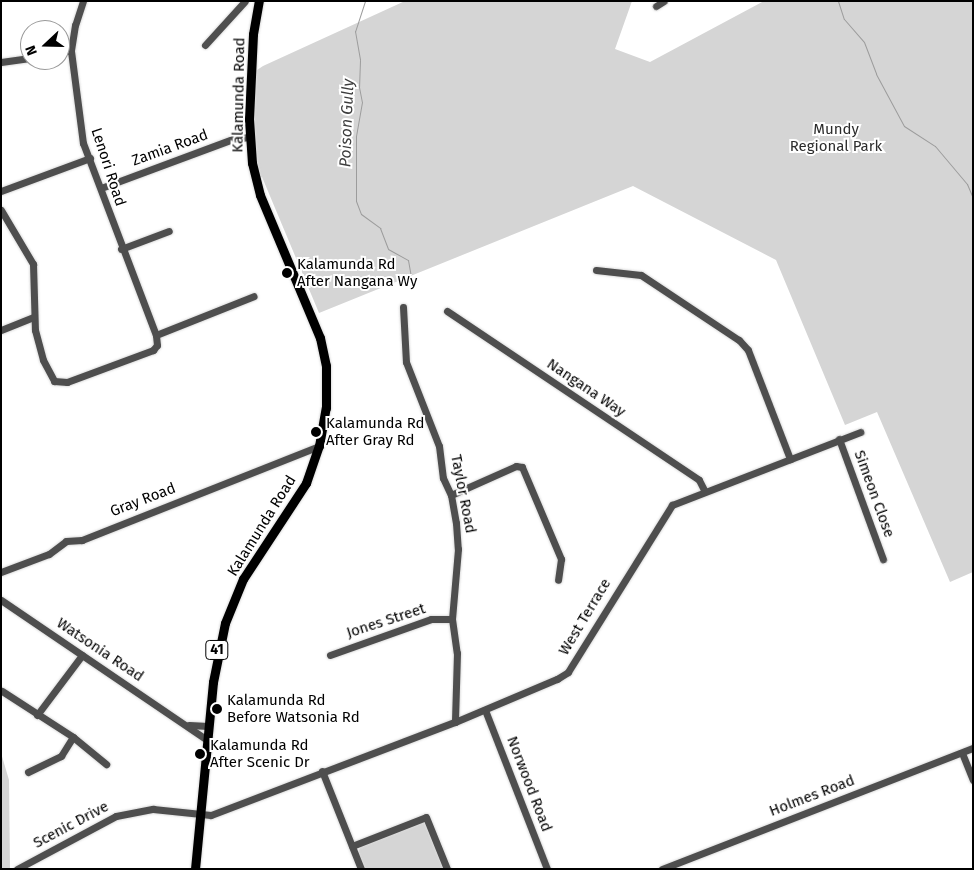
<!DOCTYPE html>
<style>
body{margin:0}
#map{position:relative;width:974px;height:870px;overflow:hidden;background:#fff;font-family:"Fira Sans",sans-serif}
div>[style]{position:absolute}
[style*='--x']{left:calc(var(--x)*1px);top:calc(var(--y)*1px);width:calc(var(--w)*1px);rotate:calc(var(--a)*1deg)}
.green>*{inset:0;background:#d5d5d5}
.stream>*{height:1px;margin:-0.5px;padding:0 0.5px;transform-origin:0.5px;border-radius:0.5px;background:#9c9c9c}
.roads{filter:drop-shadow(0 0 1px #dbdbdb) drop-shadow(0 0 1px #dbdbdb)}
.minor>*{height:7px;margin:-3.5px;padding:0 3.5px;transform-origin:3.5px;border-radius:3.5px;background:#4e4e4e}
.major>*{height:9px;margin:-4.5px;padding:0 4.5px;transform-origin:4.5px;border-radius:4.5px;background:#000}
.dots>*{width:14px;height:14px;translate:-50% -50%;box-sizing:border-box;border:2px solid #fff;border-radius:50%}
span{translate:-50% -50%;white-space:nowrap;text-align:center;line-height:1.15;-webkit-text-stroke:4px #fff;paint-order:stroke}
.shield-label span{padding:1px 4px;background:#fff;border:1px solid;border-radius:4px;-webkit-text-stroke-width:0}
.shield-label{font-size:14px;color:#000;font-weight:700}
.street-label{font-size:15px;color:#000}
.park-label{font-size:15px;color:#2c2c2c}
.poi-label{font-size:15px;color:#000}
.left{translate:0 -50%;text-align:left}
.water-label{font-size:16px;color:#3d3d3d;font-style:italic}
.frame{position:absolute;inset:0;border:2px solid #000;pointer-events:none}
.north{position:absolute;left:20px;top:20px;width:50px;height:50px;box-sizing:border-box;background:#fff;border:1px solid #999;border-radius:50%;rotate:249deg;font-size:14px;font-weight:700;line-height:20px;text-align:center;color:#000}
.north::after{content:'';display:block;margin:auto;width:18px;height:22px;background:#000;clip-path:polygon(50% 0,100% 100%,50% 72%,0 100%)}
</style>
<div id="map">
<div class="green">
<i style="clip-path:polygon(405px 1px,632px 1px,615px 49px,650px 62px,764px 1px,973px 1px,973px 572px,950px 582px,877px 412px,845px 425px,776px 260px,633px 186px,319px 313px,262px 177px,254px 178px,251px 74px,263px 66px)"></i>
<i style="clip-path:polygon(1px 753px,9px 780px,10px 869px,1px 869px)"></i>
<i style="clip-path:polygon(425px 821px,444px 869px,365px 869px,358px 852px,361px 846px)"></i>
</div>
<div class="stream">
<i style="--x:365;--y:1;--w:32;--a:108"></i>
<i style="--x:355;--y:31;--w:29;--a:80"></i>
<i style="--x:360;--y:60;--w:27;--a:92"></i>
<i style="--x:359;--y:87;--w:15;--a:79"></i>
<i style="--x:362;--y:102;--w:35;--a:100"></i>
<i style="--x:356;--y:136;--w:65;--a:90"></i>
<i style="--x:356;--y:201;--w:14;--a:69"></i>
<i style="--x:361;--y:214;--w:24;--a:36"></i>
<i style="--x:380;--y:228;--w:22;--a:69"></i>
<i style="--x:388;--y:249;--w:23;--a:29"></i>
<i style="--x:408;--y:260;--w:23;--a:80"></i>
<i style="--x:838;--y:1;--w:19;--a:72"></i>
<i style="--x:844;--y:19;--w:30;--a:49"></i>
<i style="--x:864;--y:42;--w:34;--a:69"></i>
<i style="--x:876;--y:74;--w:59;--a:61.7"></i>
<i style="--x:904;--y:126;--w:37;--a:33"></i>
<i style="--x:935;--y:146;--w:50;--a:49.9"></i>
<i style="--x:967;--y:184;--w:15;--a:67"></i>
</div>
<div class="roads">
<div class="minor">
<i style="--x:83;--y:1;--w:25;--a:108"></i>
<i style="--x:75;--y:25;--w:26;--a:99"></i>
<i style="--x:71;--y:51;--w:93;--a:82.6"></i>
<i style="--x:83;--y:143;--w:205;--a:69.2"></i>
<i style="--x:656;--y:6;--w:9;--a:-32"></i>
<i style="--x:205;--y:45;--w:59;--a:-47.7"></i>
<i style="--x:60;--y:50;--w:11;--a:5"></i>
<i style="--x:1;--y:62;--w:29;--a:-8"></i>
<i style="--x:101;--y:188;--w:141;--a:-20.4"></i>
<i style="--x:233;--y:139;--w:16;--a:-7"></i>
<i style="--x:1;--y:191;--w:95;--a:-20.3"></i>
<i style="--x:1;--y:210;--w:63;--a:59.3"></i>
<i style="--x:33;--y:264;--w:66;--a:88.3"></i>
<i style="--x:35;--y:330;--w:31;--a:75"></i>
<i style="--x:43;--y:360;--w:24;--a:62"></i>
<i style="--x:54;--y:381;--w:13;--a:4"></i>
<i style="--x:67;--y:382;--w:92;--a:-20.4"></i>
<i style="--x:153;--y:350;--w:6;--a:-51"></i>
<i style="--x:157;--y:345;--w:10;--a:-96"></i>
<i style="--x:156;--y:335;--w:105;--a:-21.7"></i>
<i style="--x:121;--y:249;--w:51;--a:-20.6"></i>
<i style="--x:596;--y:270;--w:45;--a:6.3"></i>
<i style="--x:641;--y:275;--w:118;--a:33.6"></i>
<i style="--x:739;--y:340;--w:13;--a:48"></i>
<i style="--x:748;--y:350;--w:117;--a:68.9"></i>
<i style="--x:403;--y:307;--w:55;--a:86.9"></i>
<i style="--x:406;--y:362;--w:90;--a:68.6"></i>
<i style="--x:439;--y:446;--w:32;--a:83"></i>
<i style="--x:443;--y:478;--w:19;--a:65"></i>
<i style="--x:451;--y:495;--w:28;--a:80"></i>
<i style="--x:456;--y:523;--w:26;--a:86"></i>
<i style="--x:458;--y:549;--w:70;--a:94.9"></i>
<i style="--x:452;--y:619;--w:34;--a:82"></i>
<i style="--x:457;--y:653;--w:69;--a:91.7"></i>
<i style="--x:447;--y:311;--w:303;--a:33.8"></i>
<i style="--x:699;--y:480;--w:13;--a:63"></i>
<i style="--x:1;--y:330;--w:35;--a:-22"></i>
<i style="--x:839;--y:439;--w:128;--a:69.9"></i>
<i style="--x:451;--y:495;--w:71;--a:-24"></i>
<i style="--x:516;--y:466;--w:6;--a:9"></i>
<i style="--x:522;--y:467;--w:100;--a:67"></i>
<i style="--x:561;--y:559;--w:21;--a:98"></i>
<i style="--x:1;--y:572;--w:51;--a:-20.6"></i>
<i style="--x:49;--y:554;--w:21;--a:-37"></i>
<i style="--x:66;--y:541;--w:16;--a:-4"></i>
<i style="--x:82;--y:540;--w:255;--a:-21.6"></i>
<i style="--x:1;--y:600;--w:249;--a:34.2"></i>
<i style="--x:330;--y:655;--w:107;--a:-19.6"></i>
<i style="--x:431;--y:619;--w:21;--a:0"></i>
<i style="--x:2;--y:691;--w:85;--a:32.9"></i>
<i style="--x:73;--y:737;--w:43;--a:39.3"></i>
<i style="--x:485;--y:710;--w:171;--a:68.7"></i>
<i style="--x:37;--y:715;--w:75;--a:-53.1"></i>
<i style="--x:189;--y:725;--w:19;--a:3"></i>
<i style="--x:962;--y:753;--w:29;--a:68"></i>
<i style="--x:322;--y:771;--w:105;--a:68.3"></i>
<i style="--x:28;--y:772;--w:37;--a:-26"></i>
<i style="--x:61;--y:756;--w:22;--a:-58"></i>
<i style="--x:352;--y:846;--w:79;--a:-21.4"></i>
<i style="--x:426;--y:817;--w:56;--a:68"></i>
<i style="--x:17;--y:869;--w:112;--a:-28.2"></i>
<i style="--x:116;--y:816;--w:38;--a:-11"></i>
<i style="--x:153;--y:809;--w:58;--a:5.9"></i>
<i style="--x:211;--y:815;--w:261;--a:-20.9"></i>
<i style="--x:455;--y:722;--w:111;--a:-22.9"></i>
<i style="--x:557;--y:679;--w:13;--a:-32"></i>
<i style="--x:568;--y:672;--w:197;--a:-58.1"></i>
<i style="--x:672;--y:505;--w:202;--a:-21.2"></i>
<i style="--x:662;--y:869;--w:334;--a:-21.3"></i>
</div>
<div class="major">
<i style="--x:195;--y:869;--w:188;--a:-84.5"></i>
<i style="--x:213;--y:682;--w:60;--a:-78.5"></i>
<i style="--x:225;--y:623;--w:48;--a:-67.8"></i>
<i style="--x:243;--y:579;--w:115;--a:-56.7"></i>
<i style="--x:306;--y:483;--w:39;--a:-71"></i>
<i style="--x:319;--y:446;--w:39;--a:-80"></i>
<i style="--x:326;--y:408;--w:42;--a:-90"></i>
<i style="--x:326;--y:366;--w:29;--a:-102"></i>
<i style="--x:320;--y:338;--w:155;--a:-112.8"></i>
<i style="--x:260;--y:195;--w:33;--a:-104"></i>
<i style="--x:252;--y:163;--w:44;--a:-93.9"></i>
<i style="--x:249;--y:119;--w:85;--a:-87.3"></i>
<i style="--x:253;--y:34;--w:34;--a:-80"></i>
</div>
</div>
<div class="dots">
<i style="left:287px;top:273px;background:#000"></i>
<i style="left:316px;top:432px;background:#000"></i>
<i style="left:217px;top:709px;background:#000"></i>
<i style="left:200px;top:754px;background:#000"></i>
</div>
<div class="shield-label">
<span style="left:217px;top:650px">41</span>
</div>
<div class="street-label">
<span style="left:239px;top:95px;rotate:-89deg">Kalamunda Road</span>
<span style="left:170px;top:148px;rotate:-20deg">Zamia Road</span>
<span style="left:108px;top:167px;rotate:72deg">Lenori Road</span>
<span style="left:586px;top:388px;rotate:34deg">Nangana Way</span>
<span style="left:463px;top:494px;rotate:79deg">Taylor Road</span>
<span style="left:874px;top:494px;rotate:70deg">Simeon Close</span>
<span style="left:143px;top:500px;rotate:-21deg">Gray Road</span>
<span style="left:262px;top:526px;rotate:-58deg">Kalamunda Road</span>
<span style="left:585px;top:617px;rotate:-59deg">West Terrace</span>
<span style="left:386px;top:621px;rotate:-18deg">Jones Street</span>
<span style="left:100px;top:650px;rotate:34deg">Watsonia Road</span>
<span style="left:529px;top:784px;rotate:69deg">Norwood Road</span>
<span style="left:812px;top:796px;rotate:-21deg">Holmes Road</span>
<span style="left:71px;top:825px;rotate:-28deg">Scenic Drive</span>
</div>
<div class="park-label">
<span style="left:836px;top:138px">Mundy<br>Regional Park</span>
</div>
<div class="poi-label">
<span class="left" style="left:297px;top:273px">Kalamunda Rd<br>After Nangana Wy</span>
<span class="left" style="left:326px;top:432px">Kalamunda Rd<br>After Gray Rd</span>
<span class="left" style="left:227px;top:709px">Kalamunda Rd<br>Before Watsonia Rd</span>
<span class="left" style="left:210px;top:754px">Kalamunda Rd<br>After Scenic Dr</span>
</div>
<div class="water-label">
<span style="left:347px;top:123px;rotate:-88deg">Poison Gully</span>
</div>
<div class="frame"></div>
<div class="north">N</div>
</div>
